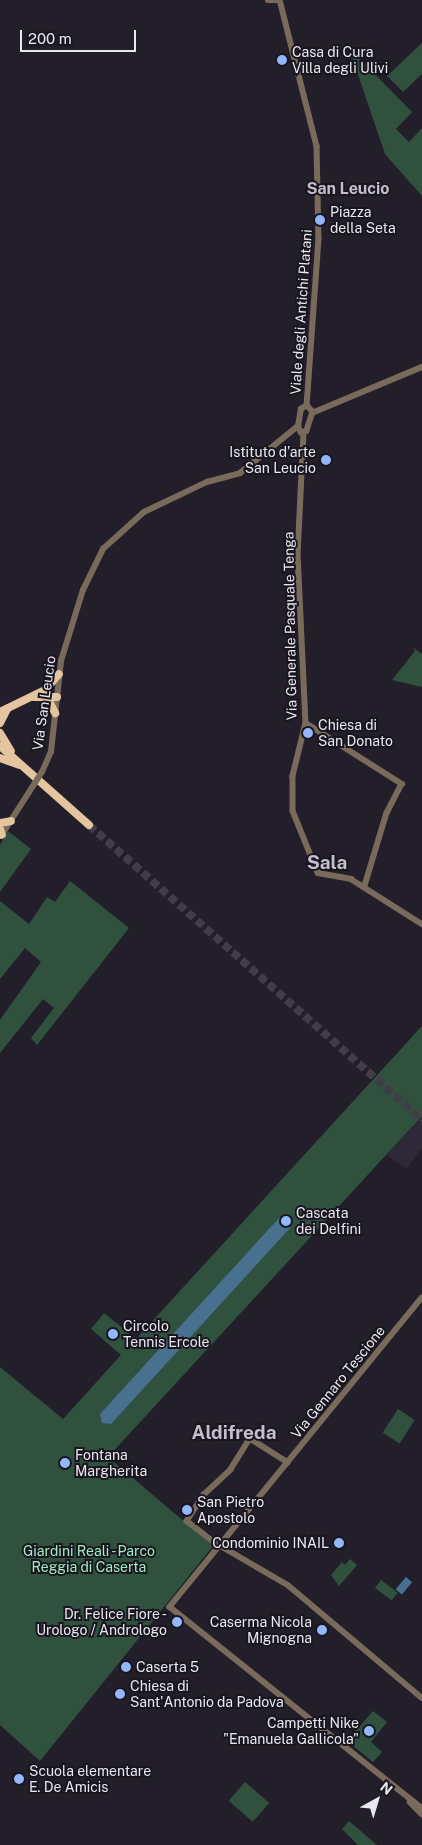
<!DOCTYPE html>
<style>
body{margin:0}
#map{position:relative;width:422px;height:1845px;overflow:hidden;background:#231f2a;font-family:"Public Sans",sans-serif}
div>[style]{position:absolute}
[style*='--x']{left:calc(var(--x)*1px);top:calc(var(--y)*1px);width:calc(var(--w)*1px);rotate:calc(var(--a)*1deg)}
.industrial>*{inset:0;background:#2e2939}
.green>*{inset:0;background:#31513f;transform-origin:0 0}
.water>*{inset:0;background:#47718f;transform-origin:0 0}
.trunk-tunnel>*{height:8px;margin-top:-4px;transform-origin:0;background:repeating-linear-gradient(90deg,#413d48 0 8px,transparent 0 12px)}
.tertiary>*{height:5.5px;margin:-2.75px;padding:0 2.75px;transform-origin:2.75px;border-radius:2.75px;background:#796b5b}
.trunk>*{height:8px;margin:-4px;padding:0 4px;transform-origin:4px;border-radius:4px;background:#e4c59f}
.tertiary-bridge>*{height:5.5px;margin:-2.75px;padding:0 2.75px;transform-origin:2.75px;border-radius:2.75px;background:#796b5b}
.dots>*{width:14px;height:14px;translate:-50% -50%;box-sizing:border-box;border:2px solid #191620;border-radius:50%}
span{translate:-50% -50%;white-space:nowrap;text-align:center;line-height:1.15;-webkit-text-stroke:4px #191620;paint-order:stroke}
.poi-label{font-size:14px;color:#eae8ef}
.left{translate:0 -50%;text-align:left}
.right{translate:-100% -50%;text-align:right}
.street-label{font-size:14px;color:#eae8ef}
.park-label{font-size:14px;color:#a1edc1}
.quarter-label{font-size:16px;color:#c3becc;font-weight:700}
.district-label{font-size:19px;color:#c3becc;font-weight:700}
.north{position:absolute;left:352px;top:1775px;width:50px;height:50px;-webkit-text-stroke:4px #191620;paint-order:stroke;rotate:39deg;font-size:14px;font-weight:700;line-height:20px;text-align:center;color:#eae8ef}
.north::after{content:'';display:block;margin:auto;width:18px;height:22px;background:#eae8ef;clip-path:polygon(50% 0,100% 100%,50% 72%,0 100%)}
.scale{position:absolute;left:20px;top:30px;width:116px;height:22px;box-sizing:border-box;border:2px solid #eae8ef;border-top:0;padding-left:6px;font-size:15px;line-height:18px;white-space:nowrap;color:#eae8ef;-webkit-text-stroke:4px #191620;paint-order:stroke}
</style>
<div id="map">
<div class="industrial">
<i style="clip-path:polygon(422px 1116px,422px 1148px,407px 1169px,387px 1155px)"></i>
</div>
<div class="green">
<i style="clip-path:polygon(422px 43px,422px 74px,403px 92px,387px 76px)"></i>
<i style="clip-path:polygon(349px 48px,412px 112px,396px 129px,409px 142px,422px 128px,422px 196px,385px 154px)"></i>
<i style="clip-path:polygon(412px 647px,422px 654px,422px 687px,392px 680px,415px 651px)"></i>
<i style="clip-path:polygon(8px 831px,31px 849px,0 892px,0 845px)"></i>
<i style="clip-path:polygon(70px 881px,129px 928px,37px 1045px,31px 1038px,54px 1008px,43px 999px,0 1053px,0 1020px,41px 962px,25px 948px,0 979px,0 901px,29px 924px,47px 897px,55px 902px)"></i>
<i style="clip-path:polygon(422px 1026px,422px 1116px,108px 1457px,213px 1546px,40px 1761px,0 1725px,0 1367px,63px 1419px,121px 1355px,91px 1329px,104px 1313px,136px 1339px)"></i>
<i style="left:398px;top:1409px;width:20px;height:28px;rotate:33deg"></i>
<i style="clip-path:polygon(350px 1559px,357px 1565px,339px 1586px,331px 1575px,342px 1562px,345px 1565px)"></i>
<i style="left:381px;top:1580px;width:21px;height:10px;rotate:37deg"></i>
<i style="clip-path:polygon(373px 1711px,387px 1722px,371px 1742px,382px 1752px,373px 1762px,347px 1741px)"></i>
<i style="left:245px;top:1782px;width:32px;height:25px;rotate:41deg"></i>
<i style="clip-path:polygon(349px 1821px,377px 1845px,358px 1845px,342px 1829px)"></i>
</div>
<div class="water">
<i style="clip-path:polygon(279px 1218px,287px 1221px,290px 1228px,111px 1424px,102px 1423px,100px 1414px)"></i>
<i style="left:406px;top:1577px;width:8px;height:16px;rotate:40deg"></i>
</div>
<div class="trunk-tunnel">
<i style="--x:89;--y:825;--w:445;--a:41.5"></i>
</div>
<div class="tertiary">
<i style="--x:268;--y:0;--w:10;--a:0"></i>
<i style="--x:280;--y:0;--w:151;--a:75.8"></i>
<i style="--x:317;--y:146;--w:93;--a:88.8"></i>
<i style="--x:319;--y:239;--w:166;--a:94.1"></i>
<i style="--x:307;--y:405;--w:9;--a:49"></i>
<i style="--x:313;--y:412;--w:20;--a:108"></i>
<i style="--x:307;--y:431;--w:6;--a:162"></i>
<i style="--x:301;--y:433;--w:7;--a:-117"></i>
<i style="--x:298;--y:427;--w:18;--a:-81"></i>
<i style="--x:301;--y:409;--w:7;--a:-34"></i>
<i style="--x:312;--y:413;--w:119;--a:-22.7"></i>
<i style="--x:304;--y:433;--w:121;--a:92.8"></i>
<i style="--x:298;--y:554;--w:169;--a:87.3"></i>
<i style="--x:306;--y:723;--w:55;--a:103.8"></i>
<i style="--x:293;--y:776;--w:35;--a:90"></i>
<i style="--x:293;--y:811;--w:67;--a:68"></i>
<i style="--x:318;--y:873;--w:34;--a:10"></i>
<i style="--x:351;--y:879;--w:84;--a:32.4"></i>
<i style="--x:306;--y:723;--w:114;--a:32.4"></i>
<i style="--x:402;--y:784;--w:33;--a:117"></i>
<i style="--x:387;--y:813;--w:76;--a:106.8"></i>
<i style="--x:42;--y:772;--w:22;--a:-66"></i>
<i style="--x:51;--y:752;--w:92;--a:-83.7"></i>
<i style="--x:61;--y:661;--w:74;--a:-72.8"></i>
<i style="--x:83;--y:590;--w:46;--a:-64"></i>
<i style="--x:103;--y:549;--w:55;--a:-42.1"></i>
<i style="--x:144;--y:512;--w:70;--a:-25.5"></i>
<i style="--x:207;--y:482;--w:34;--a:-15"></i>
<i style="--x:240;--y:473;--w:75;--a:-39"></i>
<i style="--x:1;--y:836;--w:63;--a:-57.3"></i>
<i style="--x:422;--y:1298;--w:399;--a:129.2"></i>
<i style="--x:170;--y:1607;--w:322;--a:38.6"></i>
<i style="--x:288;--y:1463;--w:45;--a:-147.7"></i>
<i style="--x:250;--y:1439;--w:36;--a:122"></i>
<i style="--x:231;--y:1470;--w:37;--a:137"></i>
<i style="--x:204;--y:1495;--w:31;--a:123"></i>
<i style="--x:187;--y:1521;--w:34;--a:38"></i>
<i style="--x:214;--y:1542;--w:86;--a:30.2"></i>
<i style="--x:288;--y:1585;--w:175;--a:40.1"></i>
<i style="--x:410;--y:1802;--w:17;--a:45"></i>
</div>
<div class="trunk">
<i style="--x:34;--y:697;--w:23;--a:0"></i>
<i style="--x:48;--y:699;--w:16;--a:63"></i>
<i style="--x:0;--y:712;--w:50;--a:-26.1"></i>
<i style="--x:45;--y:690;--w:21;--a:-49"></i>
<i style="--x:0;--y:723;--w:16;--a:-63"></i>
<i style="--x:0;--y:733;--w:21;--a:59"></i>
<i style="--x:0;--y:746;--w:119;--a:41.6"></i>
<i style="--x:0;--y:758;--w:20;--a:20"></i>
<i style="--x:0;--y:823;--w:11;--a:-10"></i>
<i style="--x:0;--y:829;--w:6;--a:72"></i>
</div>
<div class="tertiary-bridge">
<i style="--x:35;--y:783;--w:13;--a:-58"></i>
</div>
<div class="dots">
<i style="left:282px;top:60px;background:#93b7fd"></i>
<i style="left:320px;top:220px;background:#93b7fd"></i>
<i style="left:326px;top:460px;background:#93b7fd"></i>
<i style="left:308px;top:733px;background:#93b7fd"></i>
<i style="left:286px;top:1221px;background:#93b7fd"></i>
<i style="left:113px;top:1334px;background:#93b7fd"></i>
<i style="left:65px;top:1463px;background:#93b7fd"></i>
<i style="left:187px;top:1510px;background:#93b7fd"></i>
<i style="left:339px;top:1543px;background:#93b7fd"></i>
<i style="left:177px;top:1622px;background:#93b7fd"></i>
<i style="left:322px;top:1630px;background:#93b7fd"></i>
<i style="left:126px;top:1667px;background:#93b7fd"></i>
<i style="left:120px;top:1694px;background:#93b7fd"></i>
<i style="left:369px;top:1731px;background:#93b7fd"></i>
<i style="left:19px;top:1779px;background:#93b7fd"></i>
</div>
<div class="poi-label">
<span class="left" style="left:292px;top:60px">Casa di Cura<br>Villa degli Ulivi</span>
<span class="left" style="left:330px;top:220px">Piazza<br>della Seta</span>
<span class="right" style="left:316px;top:460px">Istituto d'arte<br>San Leucio</span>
<span class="left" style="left:318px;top:733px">Chiesa di<br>San Donato</span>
<span class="left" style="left:296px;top:1221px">Cascata<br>dei Delfini</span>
<span class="left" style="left:123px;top:1334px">Circolo<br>Tennis Ercole</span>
<span class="left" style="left:75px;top:1463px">Fontana<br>Margherita</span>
<span class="left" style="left:197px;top:1510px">San Pietro<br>Apostolo</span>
<span class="right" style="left:329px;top:1543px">Condominio INAIL</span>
<span class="right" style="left:167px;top:1622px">Dr. Felice Fiore -<br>Urologo / Andrologo</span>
<span class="right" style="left:312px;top:1630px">Caserma Nicola<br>Mignogna</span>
<span class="left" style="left:136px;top:1667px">Caserta 5</span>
<span class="left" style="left:130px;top:1694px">Chiesa di<br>Sant'Antonio da Padova</span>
<span class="right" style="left:359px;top:1731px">Campetti Nike<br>"Emanuela Gallicola"</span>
<span class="left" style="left:29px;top:1779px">Scuola elementare<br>E. De Amicis</span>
</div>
<div class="street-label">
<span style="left:301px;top:312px;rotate:-86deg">Viale degli Antichi Platani</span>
<span style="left:290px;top:626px;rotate:-91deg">Via Generale Pasquale Tenga</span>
<span style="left:44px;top:703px;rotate:-82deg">Via San Leucio</span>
<span style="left:338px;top:1382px;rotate:-51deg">Via Gennaro Tescione</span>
</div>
<div class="park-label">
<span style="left:89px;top:1559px">Giardini Reali - Parco<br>Reggia di Caserta</span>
</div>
<div class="quarter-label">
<span style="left:348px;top:189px">San Leucio</span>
</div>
<div class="district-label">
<span style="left:327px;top:863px">Sala</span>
<span style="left:234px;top:1433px">Aldifreda</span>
</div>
<div class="north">N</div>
<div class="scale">200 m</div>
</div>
